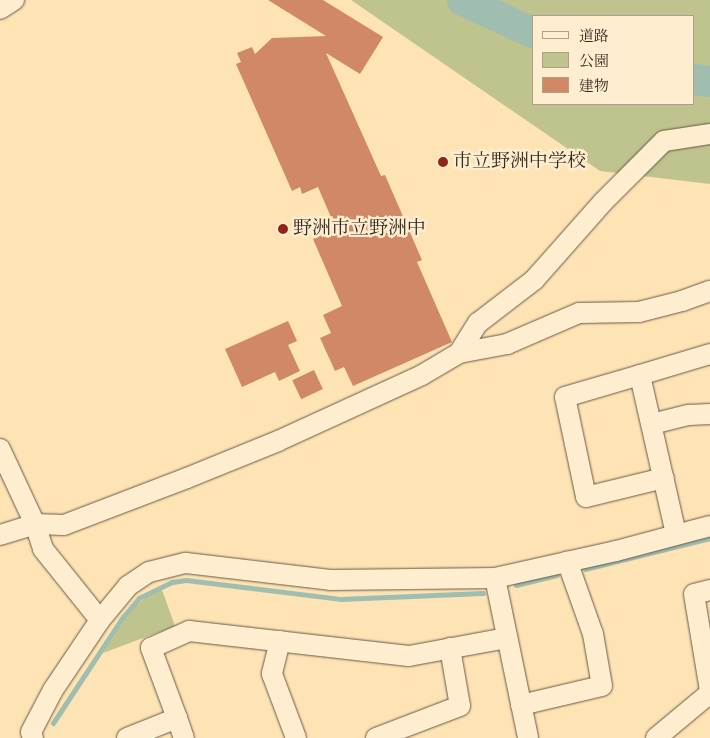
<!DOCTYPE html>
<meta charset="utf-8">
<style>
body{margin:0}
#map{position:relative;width:710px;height:738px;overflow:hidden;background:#fee3b4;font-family:Alegreya,"Noto Serif JP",serif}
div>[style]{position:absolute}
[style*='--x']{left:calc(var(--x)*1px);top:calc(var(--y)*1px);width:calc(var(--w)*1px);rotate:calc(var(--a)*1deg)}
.green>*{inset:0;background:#bfc48e}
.stream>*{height:5px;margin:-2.5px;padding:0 2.5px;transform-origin:2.5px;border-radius:2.5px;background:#a0beb0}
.river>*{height:31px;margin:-15.5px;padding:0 15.5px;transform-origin:15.5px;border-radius:15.5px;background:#a0beb0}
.building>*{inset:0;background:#d08866;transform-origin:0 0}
.roads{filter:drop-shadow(0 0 1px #685947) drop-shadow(0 0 1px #685947)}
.minor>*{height:20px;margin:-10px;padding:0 10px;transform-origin:10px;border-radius:10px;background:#feedce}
.dots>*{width:14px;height:14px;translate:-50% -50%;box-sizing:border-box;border:2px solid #feedce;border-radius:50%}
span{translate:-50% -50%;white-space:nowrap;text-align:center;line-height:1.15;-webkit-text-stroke:5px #feedce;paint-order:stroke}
.poi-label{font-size:19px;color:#362b23}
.left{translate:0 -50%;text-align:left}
.legend{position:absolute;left:532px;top:15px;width:162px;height:90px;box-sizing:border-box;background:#feedce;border:1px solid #ae9f8a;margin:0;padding:6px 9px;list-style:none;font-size:15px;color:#362b23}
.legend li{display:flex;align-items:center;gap:10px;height:25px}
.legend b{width:25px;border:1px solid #ae9f8a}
</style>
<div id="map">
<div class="green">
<i style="clip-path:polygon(evenodd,351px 0,710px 0,710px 184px,600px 171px,351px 0,534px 16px,694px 16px,694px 104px,534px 104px,534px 16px)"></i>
<i style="clip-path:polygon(161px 587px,175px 626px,103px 653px,133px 607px)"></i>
</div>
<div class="stream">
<i style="--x:585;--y:569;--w:129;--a:-13.9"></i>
<i style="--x:516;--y:585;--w:42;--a:-13.7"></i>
<i style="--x:53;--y:723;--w:127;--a:-56.6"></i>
<i style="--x:123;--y:617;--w:25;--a:-50"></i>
<i style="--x:139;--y:598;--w:37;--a:-26"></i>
<i style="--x:172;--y:582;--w:14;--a:-8"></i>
<i style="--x:186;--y:580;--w:155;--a:7"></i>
<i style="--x:340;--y:599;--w:143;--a:-2.4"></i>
</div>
<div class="river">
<i style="--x:462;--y:0;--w:79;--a:24.6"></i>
<i style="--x:694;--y:79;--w:16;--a:7"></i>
</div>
<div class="building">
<i style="clip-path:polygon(268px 0,323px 0,383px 37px,360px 74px,326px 53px,381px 176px,385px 175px,422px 260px,417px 262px,452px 342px,353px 386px,344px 367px,335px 371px,320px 338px,331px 333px,323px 315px,342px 306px,313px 239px,336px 229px,318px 187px,302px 194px,300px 187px,292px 191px,236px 64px,241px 62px,237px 53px,252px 47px,255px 54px,272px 38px,326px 36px)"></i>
<i style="clip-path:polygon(288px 321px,297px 341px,288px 345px,300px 371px,279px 381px,275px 372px,242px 387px,225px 349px)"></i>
<i style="left:314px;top:370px;width:21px;height:24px;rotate:65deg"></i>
</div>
<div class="roads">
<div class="minor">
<i style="--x:0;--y:9;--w:17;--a:-33"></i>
<i style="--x:459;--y:353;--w:36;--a:-58"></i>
<i style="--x:478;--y:323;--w:71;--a:-37.5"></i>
<i style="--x:534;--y:280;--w:104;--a:-48.5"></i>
<i style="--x:603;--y:202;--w:86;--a:-45"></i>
<i style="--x:664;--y:141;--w:47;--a:-8.7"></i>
<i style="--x:640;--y:375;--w:78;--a:163.7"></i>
<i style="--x:565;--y:397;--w:102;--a:78.1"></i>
<i style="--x:586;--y:497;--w:80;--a:-13.7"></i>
<i style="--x:652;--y:424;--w:38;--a:-14"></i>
<i style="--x:689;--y:415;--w:21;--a:-3"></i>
<i style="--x:0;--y:449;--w:83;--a:65"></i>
<i style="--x:35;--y:524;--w:26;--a:72"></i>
<i style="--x:43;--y:549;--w:91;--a:51.2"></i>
<i style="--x:676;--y:534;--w:163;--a:-102.8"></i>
<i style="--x:640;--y:375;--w:73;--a:-16.7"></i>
<i style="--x:0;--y:535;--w:37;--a:-17"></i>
<i style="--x:35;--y:524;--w:29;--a:2"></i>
<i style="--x:64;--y:525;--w:132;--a:-20.9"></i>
<i style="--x:187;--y:478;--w:98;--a:-22.1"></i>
<i style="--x:278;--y:441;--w:158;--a:-24.6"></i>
<i style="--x:422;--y:375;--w:43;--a:-30.7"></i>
<i style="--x:459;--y:353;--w:49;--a:-10.6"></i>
<i style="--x:507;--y:344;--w:78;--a:-23.3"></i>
<i style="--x:579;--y:313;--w:60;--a:-1"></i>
<i style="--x:639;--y:312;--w:44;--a:-14.3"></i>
<i style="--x:682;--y:301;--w:30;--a:-20"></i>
<i style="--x:495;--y:578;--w:163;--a:78.3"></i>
<i style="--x:710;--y:590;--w:16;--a:166"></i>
<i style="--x:694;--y:594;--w:98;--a:80.6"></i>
<i style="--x:280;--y:641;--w:34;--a:104"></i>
<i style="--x:272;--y:674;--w:68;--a:69.4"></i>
<i style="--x:521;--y:705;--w:83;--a:-13.2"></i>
<i style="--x:602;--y:686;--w:53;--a:-99.8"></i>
<i style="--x:593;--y:634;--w:77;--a:-109.6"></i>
<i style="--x:177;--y:718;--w:21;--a:71"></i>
<i style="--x:33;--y:738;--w:6;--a:-108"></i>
<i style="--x:31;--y:732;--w:47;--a:-62.4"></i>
<i style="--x:53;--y:690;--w:84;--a:-56.1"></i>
<i style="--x:100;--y:620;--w:44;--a:-50.5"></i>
<i style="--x:128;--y:586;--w:25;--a:-34"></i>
<i style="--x:149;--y:572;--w:38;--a:-14"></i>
<i style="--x:186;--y:563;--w:145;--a:6.7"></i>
<i style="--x:330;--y:580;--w:165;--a:-0.7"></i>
<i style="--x:495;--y:578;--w:124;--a:-12.6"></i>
<i style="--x:616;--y:551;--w:97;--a:-14.9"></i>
<i style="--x:127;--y:738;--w:54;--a:-21.8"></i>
<i style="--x:177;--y:718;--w:75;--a:-110.4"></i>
<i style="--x:151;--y:648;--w:42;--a:-24.1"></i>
<i style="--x:189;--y:631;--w:221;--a:6.5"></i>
<i style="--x:409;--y:656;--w:100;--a:-10.4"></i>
<i style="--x:376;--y:738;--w:90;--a:-20.9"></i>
<i style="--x:460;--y:706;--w:59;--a:-99.8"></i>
<i style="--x:656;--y:738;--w:70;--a:-39.8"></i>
</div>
</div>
<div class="dots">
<i style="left:443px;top:162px;background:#8f2418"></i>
<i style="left:283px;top:229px;background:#8f2418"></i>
</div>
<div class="poi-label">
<span class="left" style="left:453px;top:162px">市立野洲中学校</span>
<span class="left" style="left:293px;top:229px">野洲市立野洲中</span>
</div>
<ul class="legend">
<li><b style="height:6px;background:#feedce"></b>道路</li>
<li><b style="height:14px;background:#bfc48e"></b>公園</li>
<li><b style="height:14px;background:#d08866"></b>建物</li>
</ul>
</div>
